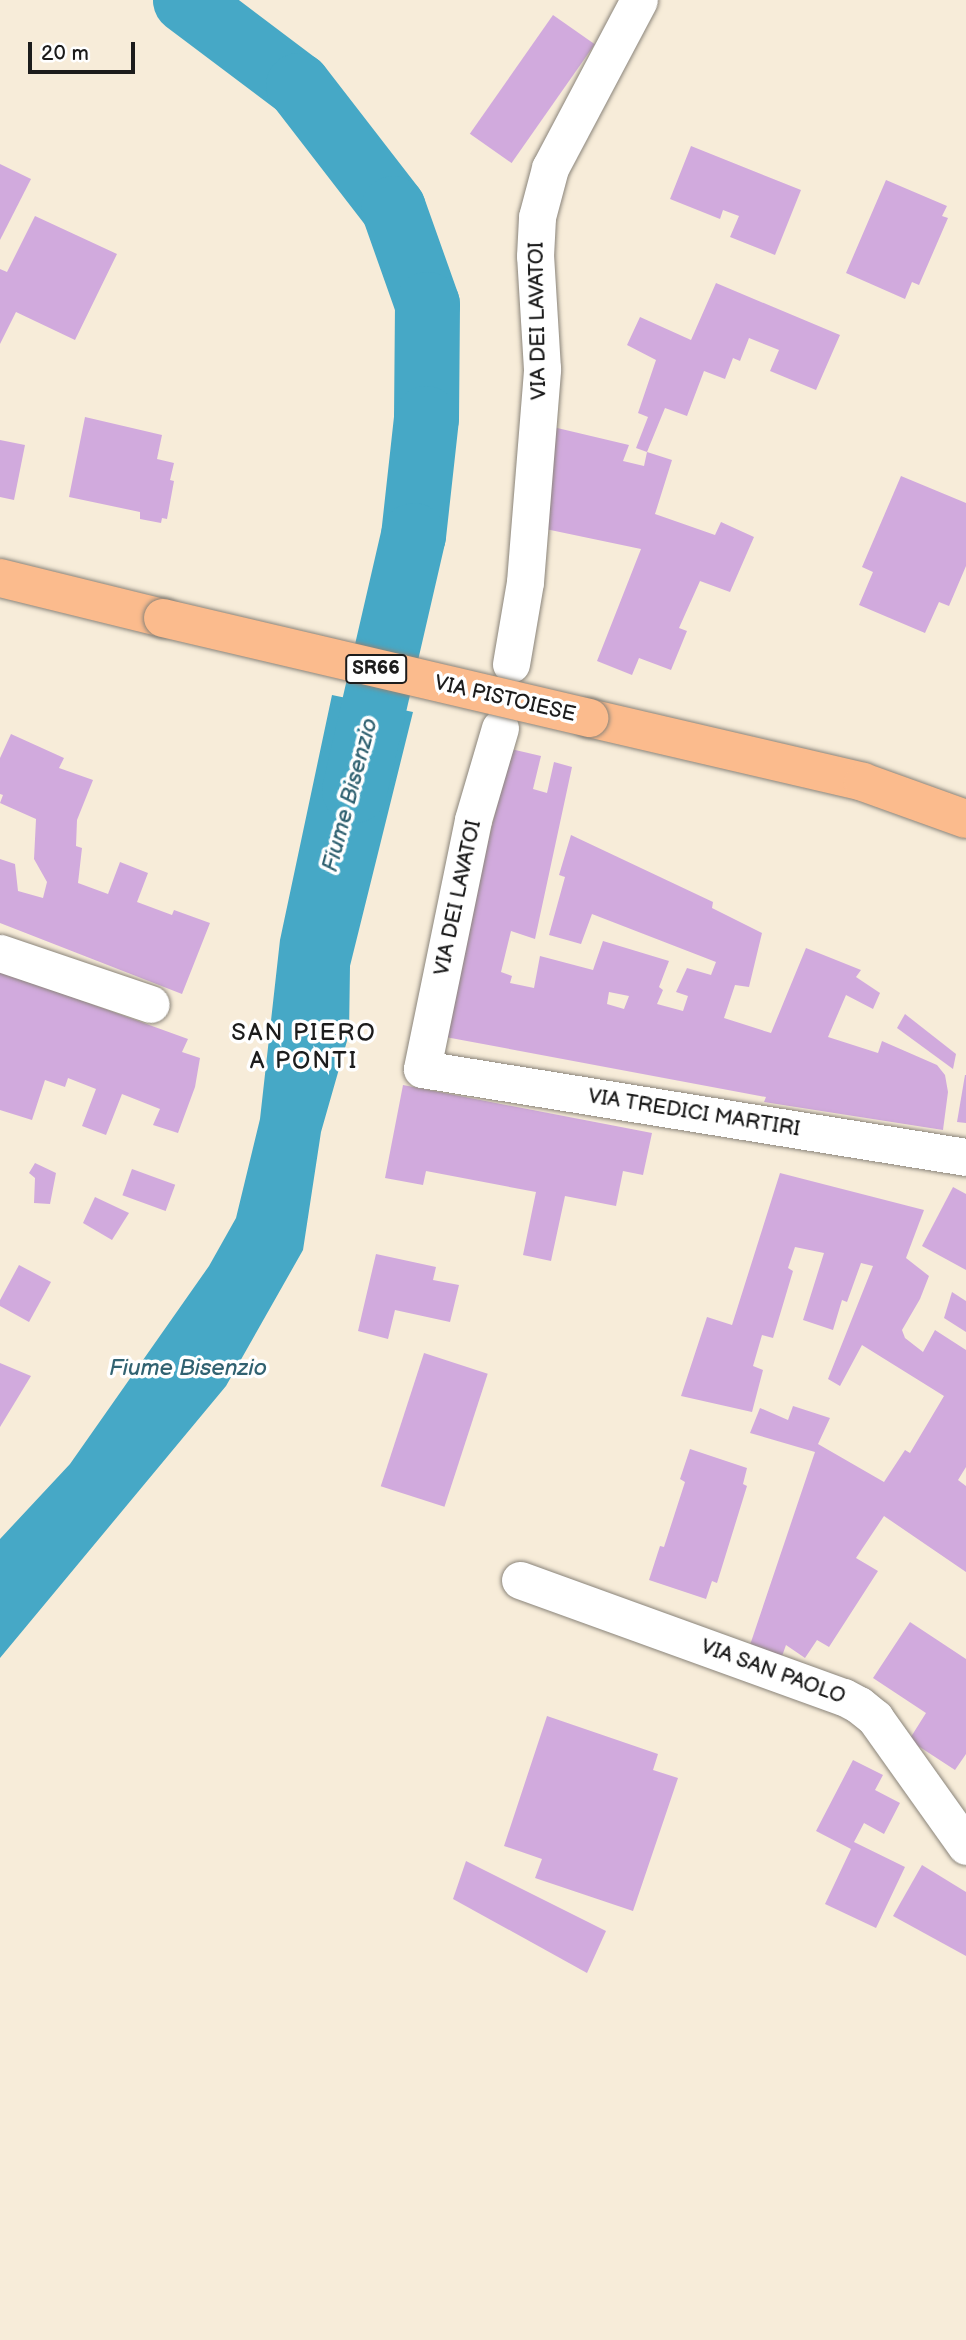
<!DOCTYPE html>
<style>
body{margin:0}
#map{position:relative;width:966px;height:2340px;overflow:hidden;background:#f7ecd9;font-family:"Balsamiq Sans",sans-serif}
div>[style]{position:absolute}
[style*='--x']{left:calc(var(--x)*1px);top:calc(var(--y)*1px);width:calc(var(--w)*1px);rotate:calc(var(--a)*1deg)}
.water>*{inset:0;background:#46a8c6}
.river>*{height:65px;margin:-32.5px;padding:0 32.5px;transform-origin:32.5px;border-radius:32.5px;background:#46a8c6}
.building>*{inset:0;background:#d1aadd;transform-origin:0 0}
.roads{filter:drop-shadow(0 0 2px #8a847a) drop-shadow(0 0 2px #8a847a)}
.minor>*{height:37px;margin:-18.5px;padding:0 18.5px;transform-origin:18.5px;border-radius:18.5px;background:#fff}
.major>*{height:38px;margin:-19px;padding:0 19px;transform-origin:19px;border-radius:19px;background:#fbbb8d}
.bridges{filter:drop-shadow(0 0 2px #8a847a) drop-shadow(0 0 2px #8a847a)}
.major-bridge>*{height:38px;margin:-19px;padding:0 19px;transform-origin:19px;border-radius:19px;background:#fbbb8d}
span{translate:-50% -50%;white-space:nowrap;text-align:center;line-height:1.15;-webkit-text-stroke:7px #fff;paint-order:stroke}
.shield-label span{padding:2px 5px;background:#fff;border:2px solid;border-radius:5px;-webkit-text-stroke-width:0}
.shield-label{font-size:19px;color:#1c1c1c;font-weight:700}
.street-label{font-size:21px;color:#1c1c1c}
.water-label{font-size:23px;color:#316271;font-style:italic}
.quarter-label{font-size:24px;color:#1c1c1c;letter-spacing:2px}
.scale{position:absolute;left:28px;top:42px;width:107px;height:32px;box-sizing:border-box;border:4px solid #1c1c1c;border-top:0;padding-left:9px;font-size:21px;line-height:24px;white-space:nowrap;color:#1c1c1c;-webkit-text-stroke:5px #fff;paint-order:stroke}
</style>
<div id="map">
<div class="water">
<i style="clip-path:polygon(332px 695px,413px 712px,350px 966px,349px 1034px,321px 1132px,303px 1250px,226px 1386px,0 1658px,0 1539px,70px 1464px,209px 1266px,236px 1218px,260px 1119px,280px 940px)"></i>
</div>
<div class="river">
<i style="--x:185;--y:0;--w:141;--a:37"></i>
<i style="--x:298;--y:85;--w:155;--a:52.3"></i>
<i style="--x:393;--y:208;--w:102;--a:70.5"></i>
<i style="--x:427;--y:304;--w:114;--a:90.5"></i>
<i style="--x:426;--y:418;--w:118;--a:96.3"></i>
<i style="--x:413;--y:535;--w:262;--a:103"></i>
</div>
<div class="building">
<i style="left:553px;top:15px;width:51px;height:145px;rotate:35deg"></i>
<i style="clip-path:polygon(691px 146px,801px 190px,775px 255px,730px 237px,739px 216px,723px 210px,720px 219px,670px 199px)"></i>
<i style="clip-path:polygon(0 164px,31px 179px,0 240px)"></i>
<i style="clip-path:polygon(886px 180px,947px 206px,942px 216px,948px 218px,919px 285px,912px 282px,905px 299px,846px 273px)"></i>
<i style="clip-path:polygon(35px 216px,117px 254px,75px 340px,16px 312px,0 344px,0 269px,7px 272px)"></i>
<i style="clip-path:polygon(716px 283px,840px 335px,816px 390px,770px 371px,779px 350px,749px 338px,740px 361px,733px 358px,725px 379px,704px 371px,687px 416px,665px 408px,647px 452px,636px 448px,648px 417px,638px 413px,656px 360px,627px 345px,640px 317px,691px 340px)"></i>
<i style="clip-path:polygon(85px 417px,162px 435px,157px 459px,174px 463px,170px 480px,174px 481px,167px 519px,162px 518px,161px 523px,140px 519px,140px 512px,69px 497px)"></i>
<i style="clip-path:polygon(553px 427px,629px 445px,623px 461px,644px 466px,647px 452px,672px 460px,655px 514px,715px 535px,721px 522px,754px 537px,730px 592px,700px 581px,679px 628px,687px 631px,671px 670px,639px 658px,632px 675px,597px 661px,641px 549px,536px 527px)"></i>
<i style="clip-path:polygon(0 440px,25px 445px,14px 500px,0 497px)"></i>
<i style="clip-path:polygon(901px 476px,966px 503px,966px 566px,949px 606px,939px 602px,925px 633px,859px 605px,873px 572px,862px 567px)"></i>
<i style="clip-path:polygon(11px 734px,64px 758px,59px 768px,93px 780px,77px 820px,76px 846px,82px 848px,78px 883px,108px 894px,120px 862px,148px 873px,137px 902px,172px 915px,174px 910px,210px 923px,182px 994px,0 923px,0 859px,15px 864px,18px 891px,43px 898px,47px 882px,34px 859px,36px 819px,0 803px,3px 795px,0 794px,0 758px)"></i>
<i style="clip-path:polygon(evenodd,511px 749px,541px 756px,533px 789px,547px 793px,554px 762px,572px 767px,535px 939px,511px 931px,501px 972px,512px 976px,510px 983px,534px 988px,540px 956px,593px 970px,603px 941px,669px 961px,659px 987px,663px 990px,657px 1004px,683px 1011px,688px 996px,676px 992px,687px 968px,711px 975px,716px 962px,592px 914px,581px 944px,549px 935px,565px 877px,559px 875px,571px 835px,713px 902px,712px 908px,762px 933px,749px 987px,735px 985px,724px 1018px,771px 1033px,806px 948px,861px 970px,856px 977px,880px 993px,873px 1009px,846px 995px,828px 1037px,878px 1053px,882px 1041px,937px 1065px,945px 1075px,948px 1092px,943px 1130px,764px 1102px,766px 1097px,440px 1036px,511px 749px,609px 992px,629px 996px,624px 1009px,607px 1004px,609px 992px)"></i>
<i style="clip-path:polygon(0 971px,188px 1039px,182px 1052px,200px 1058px,195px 1087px,178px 1133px,153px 1125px,160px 1109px,122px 1094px,106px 1135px,82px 1126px,96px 1089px,68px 1078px,65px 1087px,45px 1080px,32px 1120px,0 1110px)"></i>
<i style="clip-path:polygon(905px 1014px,956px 1054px,953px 1069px,897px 1028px)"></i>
<i style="clip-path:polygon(965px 1075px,966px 1075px,966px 1123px,957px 1122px)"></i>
<i style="clip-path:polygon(403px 1085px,652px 1133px,643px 1175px,623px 1171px,616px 1206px,565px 1196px,551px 1261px,523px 1255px,536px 1192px,426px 1171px,423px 1185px,385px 1178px)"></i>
<i style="clip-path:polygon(35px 1163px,56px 1173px,50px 1204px,34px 1203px,35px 1178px,29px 1173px)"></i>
<i style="left:132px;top:1169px;width:46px;height:28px;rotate:20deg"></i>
<i style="clip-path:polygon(780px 1173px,924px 1210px,906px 1258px,929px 1276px,920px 1299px,902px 1330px,905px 1338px,923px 1352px,935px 1330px,966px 1350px,966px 1467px,958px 1480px,966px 1486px,966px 1572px,884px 1516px,856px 1558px,878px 1571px,829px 1647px,817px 1640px,805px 1658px,786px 1645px,781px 1659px,750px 1645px,815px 1452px,750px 1433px,760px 1408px,788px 1420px,793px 1406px,830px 1418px,818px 1444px,884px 1482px,905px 1450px,910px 1453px,944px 1396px,862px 1345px,840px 1386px,828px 1379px,873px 1266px,861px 1263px,847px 1302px,842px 1300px,833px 1330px,803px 1320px,824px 1253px,795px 1247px,788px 1268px,793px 1271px,773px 1338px,762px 1335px,753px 1366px,763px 1370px,752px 1412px,681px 1396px,707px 1317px,732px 1325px)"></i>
<i style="clip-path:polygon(953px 1187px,966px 1194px,966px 1270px,922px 1246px)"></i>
<i style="clip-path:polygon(95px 1197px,129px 1213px,112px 1240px,83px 1223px)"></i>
<i style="clip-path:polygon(376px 1254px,436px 1267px,433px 1280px,459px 1285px,450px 1322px,395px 1310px,388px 1339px,358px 1331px)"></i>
<i style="clip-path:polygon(19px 1265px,51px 1282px,29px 1322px,0 1306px,0 1300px)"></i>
<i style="clip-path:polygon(952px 1292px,966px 1301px,966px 1332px,944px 1318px)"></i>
<i style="left:424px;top:1353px;width:67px;height:140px;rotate:18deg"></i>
<i style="clip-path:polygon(0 1363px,31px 1376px,0 1427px)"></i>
<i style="clip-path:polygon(690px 1449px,747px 1468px,743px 1484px,747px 1486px,717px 1583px,712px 1581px,706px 1599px,649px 1580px,660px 1546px,664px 1547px,685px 1482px,680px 1479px)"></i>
<i style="clip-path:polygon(910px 1622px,966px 1659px,966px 1754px,955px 1770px,909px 1740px,926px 1713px,873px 1678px)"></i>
<i style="clip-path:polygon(547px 1716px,658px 1754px,653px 1770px,678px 1778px,633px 1911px,535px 1878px,542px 1859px,504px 1846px)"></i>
<i style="clip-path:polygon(853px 1760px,883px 1775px,875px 1790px,900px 1803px,884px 1834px,864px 1823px,854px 1842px,905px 1867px,876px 1928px,825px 1904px,851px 1849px,816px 1831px)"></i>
<i style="clip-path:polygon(466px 1861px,606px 1931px,587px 1973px,453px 1899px)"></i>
<i style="clip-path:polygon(922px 1865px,966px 1892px,966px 1956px,893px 1916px)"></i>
</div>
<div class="roads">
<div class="minor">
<i style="--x:511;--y:664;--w:83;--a:-80.3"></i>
<i style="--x:525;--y:582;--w:214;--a:-85.4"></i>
<i style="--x:542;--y:369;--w:113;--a:-93.5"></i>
<i style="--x:535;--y:256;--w:39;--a:-87"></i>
<i style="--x:537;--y:217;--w:51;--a:-75.1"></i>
<i style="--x:550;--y:168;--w:190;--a:-62.1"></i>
<i style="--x:500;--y:728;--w:96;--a:106.4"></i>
<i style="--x:473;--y:820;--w:254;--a:101.6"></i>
<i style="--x:422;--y:1069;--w:551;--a:9.19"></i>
<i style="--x:0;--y:953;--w:159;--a:18.7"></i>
<i style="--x:520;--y:1580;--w:344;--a:19.9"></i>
<i style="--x:844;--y:1697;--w:17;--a:28"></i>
<i style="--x:859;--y:1705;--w:21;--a:39"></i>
<i style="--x:875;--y:1718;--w:157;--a:54.6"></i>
</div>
<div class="major">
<i style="--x:0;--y:578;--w:168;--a:13.8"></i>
<i style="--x:589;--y:718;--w:281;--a:13.1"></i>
<i style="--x:863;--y:782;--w:109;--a:19.8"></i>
</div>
</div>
<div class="bridges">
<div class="major-bridge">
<i style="--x:163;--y:618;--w:438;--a:13.2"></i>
</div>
</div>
<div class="shield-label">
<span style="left:376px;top:669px">SR66</span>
</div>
<div class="street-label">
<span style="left:538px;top:321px;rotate:-91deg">VIA DEI LAVATOI</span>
<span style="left:505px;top:699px;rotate:13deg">VIA PISTOIESE</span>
<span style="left:458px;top:898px;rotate:-78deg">VIA DEI LAVATOI</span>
<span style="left:694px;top:1113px;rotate:9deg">VIA TREDICI MARTIRI</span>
<span style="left:773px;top:1672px;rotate:20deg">VIA SAN PAOLO</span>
</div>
<div class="water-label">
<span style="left:350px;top:795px;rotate:-75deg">Fiume Bisenzio</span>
<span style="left:188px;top:1368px">Fiume Bisenzio</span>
</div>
<div class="quarter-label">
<span style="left:304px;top:1047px">SAN PIERO<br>A PONTI</span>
</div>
<div class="scale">20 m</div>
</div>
